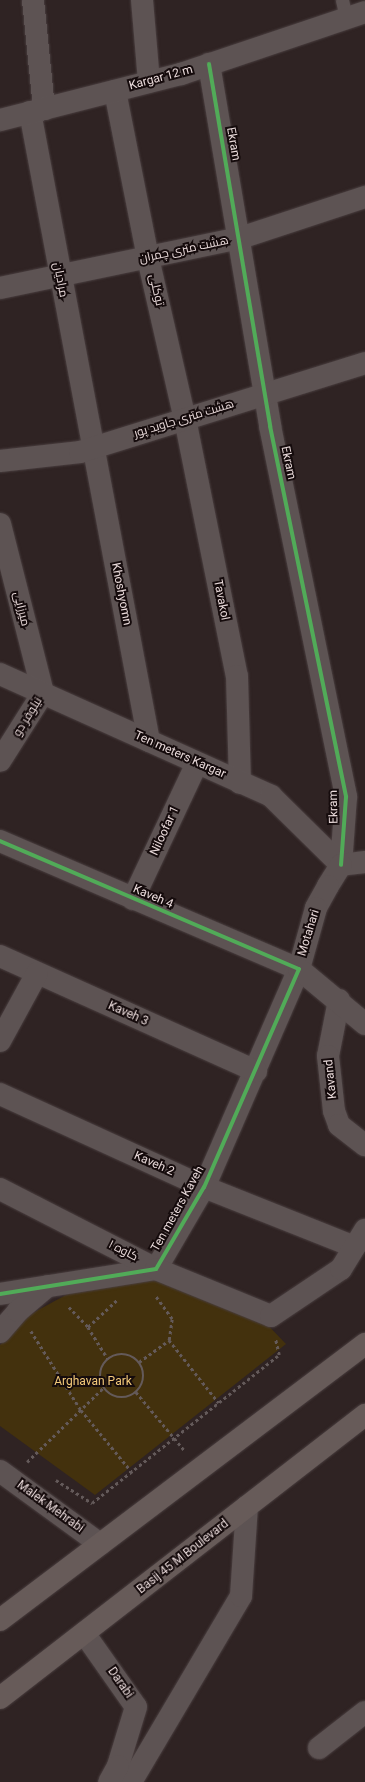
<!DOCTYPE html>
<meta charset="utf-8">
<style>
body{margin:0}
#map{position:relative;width:365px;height:1782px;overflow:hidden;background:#2f2323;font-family:Roboto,Cairo,sans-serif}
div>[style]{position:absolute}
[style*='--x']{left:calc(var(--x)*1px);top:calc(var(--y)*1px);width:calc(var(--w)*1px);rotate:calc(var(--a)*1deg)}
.green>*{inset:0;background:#43310d}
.path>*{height:2.5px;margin-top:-1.25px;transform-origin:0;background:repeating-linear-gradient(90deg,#645a5a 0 3px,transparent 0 6px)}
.path>.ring{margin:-1.25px;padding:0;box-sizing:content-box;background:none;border:2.5px solid #645a5a;border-radius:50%}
.roads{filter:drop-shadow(0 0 1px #493e3f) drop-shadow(0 0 1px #493e3f)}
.lane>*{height:13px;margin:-6.5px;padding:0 6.5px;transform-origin:6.5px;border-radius:6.5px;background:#5d5353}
.street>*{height:22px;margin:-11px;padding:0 11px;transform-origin:11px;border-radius:11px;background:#5d5353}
.secondary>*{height:22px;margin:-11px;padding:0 11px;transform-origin:11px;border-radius:11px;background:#5d5353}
.primary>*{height:22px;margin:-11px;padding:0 11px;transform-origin:11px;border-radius:11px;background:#675b59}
.cycleway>*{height:4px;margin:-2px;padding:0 2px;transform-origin:2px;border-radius:2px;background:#51ab58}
span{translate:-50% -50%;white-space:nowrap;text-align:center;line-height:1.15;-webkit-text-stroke:4px #150b0c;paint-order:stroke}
.street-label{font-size:12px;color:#eadbdb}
.park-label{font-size:12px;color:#f4ca7a}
</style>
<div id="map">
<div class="green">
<i style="clip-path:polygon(146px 1279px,193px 1289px,261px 1318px,286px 1344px,95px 1495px,0 1426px,0 1345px,29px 1315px,77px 1289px)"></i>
</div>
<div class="path">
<i style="--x:69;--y:1307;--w:28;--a:46"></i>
<i style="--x:88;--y:1327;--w:38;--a:58"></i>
<i style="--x:88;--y:1327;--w:40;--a:-43"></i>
<i style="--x:31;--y:1331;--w:93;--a:57.7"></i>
<i style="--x:81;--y:1410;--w:80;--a:50.6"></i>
<i style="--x:169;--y:1340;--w:80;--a:51.6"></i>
<i class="ring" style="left:100px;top:1354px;width:41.5px;height:41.5px"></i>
<i style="--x:139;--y:1362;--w:37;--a:-36"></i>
<i style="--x:169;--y:1340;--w:21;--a:-82"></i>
<i style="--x:172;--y:1319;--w:29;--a:-126"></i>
<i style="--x:136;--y:1392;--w:77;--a:50.3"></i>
<i style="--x:27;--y:1462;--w:106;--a:-44.2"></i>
<i style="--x:56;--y:1480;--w:43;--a:32.6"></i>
<i style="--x:92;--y:1503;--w:238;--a:-38.4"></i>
<i style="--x:279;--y:1355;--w:17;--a:-103"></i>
</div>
<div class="roads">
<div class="lane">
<i style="--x:342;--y:0;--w:18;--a:77"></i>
</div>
<div class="street">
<i style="--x:33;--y:0;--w:110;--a:84.2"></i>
<i style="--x:142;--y:0;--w:82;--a:85.1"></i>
<i style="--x:209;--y:64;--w:367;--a:80.4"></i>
<i style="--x:270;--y:426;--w:379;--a:78.4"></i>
<i style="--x:346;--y:797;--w:68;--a:94.2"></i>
<i style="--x:115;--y:91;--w:170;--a:78.8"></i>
<i style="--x:148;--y:258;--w:165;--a:77.1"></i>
<i style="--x:185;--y:419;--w:262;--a:78.6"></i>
<i style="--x:237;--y:676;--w:107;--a:88.4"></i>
<i style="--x:30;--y:112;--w:640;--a:79.29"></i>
<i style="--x:0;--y:120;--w:187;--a:-14.3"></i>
<i style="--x:181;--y:74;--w:194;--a:-18.6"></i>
<i style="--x:0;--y:288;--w:245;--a:-11.8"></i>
<i style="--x:240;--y:238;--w:132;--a:-18.2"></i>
<i style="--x:0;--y:461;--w:81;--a:-6.4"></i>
<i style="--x:80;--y:452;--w:299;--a:-17.3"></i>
<i style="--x:0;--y:524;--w:174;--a:75.7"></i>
<i style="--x:43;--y:693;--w:80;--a:122.3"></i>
<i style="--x:0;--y:674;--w:297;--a:24.2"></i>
<i style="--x:271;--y:796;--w:98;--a:44.6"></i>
<i style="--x:0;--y:841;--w:325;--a:23.2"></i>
<i style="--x:299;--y:969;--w:238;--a:113.5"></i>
<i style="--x:204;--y:1187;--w:95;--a:120.3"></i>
<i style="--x:156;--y:1269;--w:158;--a:170.9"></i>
<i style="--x:133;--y:899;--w:150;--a:-64.8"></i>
<i style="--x:0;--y:956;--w:281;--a:24.2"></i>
<i style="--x:339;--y:1000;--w:57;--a:101.1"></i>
<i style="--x:328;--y:1056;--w:55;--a:83.8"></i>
<i style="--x:334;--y:1111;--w:15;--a:70"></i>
<i style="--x:339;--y:1125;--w:33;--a:38"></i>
<i style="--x:0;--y:1041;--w:77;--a:-61.4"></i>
<i style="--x:0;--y:1094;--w:224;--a:24.5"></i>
<i style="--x:204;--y:1187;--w:162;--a:21.7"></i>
<i style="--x:0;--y:1189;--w:175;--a:27.1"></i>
<i style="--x:156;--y:1269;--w:124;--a:22.2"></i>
<i style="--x:271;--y:1316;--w:84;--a:-33.9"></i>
<i style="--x:341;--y:1269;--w:46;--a:-58.4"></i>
<i style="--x:0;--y:1332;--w:28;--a:-49"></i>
<i style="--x:18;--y:1311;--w:39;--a:-40"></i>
<i style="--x:319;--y:1748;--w:58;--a:-38"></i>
<i style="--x:131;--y:1782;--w:216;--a:-59.4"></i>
<i style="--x:241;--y:1596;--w:90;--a:-86.2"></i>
</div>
<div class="secondary">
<i style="--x:365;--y:862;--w:24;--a:173"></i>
<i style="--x:341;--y:865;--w:25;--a:122"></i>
<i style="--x:328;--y:886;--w:25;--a:119"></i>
<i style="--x:316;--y:908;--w:63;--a:105.6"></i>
<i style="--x:299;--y:969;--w:86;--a:39.8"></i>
<i style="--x:0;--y:1471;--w:124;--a:36.1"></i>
<i style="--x:84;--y:1633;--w:90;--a:54.9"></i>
<i style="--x:136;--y:1707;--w:62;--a:107"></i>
<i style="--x:118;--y:1766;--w:18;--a:119"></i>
</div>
<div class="primary">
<i style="--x:0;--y:1620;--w:458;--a:-37.1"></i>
<i style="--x:0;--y:1698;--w:462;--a:-37.8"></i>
</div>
</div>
<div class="cycleway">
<i style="--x:209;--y:64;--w:367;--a:80.4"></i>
<i style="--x:270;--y:426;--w:379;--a:78.4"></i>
<i style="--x:346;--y:797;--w:68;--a:94.2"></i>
<i style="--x:0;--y:841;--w:325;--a:23.2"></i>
<i style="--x:299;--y:969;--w:238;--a:113.5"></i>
<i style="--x:204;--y:1187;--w:95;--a:120.3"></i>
<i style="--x:156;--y:1269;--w:158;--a:170.9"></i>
</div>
<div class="street-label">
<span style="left:161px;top:78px;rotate:-15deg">Kargar 12 m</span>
<span style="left:233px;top:144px;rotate:80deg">Ekram</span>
<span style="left:184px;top:250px;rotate:-12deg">هشت متری چمران</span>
<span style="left:60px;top:280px;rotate:79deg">مرادیان</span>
<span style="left:156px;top:290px;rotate:77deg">توکلی</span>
<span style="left:184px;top:419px;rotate:-17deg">هشت متری جاوید پور</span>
<span style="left:288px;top:463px;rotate:78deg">Ekram</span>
<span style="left:121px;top:594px;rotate:79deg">Khoshyomn</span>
<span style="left:221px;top:600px;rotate:79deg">Tavakol</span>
<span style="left:21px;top:609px;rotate:76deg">میرزایی</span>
<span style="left:28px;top:717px;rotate:-58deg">نیلوفر دو</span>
<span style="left:180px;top:755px;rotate:24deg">Ten meters Kargar</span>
<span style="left:334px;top:807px;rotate:-91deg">Ekram</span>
<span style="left:165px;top:831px;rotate:-65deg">Niloofar 1</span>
<span style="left:153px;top:897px;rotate:23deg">Kaveh 4</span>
<span style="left:309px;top:933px;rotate:-73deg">Motahari</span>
<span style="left:128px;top:1014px;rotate:24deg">Kaveh 3</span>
<span style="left:331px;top:1079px;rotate:-96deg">Kavand</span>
<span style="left:154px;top:1164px;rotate:24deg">Kaveh 2</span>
<span style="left:178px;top:1209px;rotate:-61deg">Ten meters Kaveh</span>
<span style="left:123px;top:1251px;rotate:27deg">کاوه ۱</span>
<span style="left:50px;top:1507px;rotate:36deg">Malek Mehrabi</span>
<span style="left:183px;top:1557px;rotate:-38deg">Basij 45 M Boulevard</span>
<span style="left:120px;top:1683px;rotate:55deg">Darabi</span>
</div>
<div class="park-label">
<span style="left:93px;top:1382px">Arghavan Park</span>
</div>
</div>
